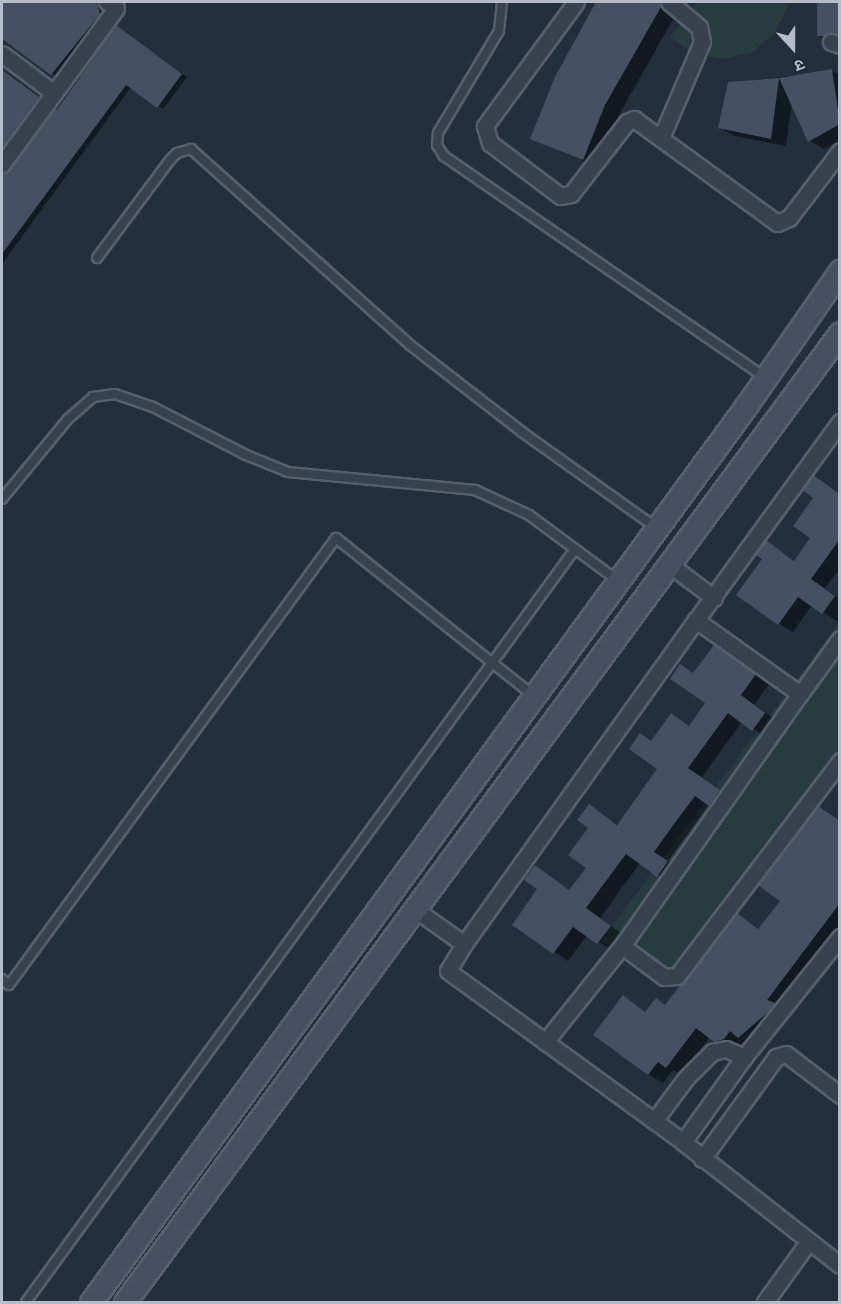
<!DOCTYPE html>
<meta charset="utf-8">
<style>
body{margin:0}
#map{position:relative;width:841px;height:1304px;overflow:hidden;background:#242f3e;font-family:"Nunito Sans","Noto Sans Devanagari",sans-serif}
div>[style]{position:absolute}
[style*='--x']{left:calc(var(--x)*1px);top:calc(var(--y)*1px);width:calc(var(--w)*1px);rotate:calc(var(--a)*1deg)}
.green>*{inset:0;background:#263c3f}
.shadow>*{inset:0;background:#0007}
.building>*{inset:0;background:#455162;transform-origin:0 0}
.roads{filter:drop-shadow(2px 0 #565f6c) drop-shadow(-2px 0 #565f6c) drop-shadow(0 2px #565f6c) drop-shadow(0 -2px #565f6c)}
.lane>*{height:8px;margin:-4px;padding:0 4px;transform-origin:4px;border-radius:4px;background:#38414e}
.street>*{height:15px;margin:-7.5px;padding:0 7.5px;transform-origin:7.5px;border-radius:7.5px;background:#38414e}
.secondary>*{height:21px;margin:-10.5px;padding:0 10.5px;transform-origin:10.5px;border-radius:10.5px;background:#465061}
span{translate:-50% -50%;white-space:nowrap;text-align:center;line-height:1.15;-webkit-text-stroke:4.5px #1d2633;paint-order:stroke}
.frame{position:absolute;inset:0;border:3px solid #b4bcc9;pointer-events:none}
.north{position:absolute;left:763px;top:18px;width:60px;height:60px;-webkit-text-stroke:4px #1d2633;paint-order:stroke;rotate:159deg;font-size:16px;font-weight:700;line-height:24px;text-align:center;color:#b4bcc9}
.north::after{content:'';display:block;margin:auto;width:21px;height:27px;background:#b4bcc9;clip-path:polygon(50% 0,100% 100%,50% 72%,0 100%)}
</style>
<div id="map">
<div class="green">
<div style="clip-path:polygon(697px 2px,788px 2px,788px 6px,775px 33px,752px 52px,723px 59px,694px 54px,670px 37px)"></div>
<div style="clip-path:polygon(839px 623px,839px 751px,662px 986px,601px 941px)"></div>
</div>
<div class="shadow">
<div style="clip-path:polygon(2px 2px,95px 2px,102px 7px,104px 17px,56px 76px,2px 37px)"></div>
<div style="clip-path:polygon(598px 2px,658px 2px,675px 16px,620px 113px,598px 167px,532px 139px,557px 78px)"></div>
<div style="clip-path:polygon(819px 2px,840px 2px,840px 42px,832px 44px,818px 35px)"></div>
<div style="clip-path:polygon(121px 30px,187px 77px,163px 109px,131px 87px,2px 264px,2px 190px)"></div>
<div style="clip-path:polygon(832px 71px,840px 75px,840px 140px,824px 149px,810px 141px,792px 101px,786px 146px,735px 136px,720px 128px,729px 83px)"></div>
<div style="clip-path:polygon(5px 74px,43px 101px,2px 158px,2px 80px)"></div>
<div style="clip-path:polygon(814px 477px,840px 493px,840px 568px,825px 588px,840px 599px,840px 619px,837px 621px,812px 605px,793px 632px,778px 623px,764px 559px,766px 542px,795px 561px,812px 538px)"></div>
<div style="clip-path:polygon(715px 647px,769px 684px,754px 705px,779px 722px,767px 738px,742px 722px,702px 777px,734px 800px,724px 813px,709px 804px,689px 832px,668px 861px,682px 871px,672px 884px,640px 863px,600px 918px,624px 935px,613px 951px,587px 935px,568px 961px,514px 924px,539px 889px,535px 867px,571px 891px,588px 868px,589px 806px,618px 825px,660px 768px,641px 735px,652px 742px,672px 715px,690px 726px,707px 703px,695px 674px)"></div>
<div style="clip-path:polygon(819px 808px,840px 821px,840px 931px,754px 1045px,745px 1040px,739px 1047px,730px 1049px,710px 1037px,682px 1075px,673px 1070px,663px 1083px,648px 1074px,623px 997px,647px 1013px,666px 1006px,737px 915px,760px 930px,782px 900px)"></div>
</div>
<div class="building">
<div style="clip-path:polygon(2px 2px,97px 2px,100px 14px,51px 75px,2px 39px)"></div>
<div style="clip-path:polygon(596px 2px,659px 2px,661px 7px,605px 105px,583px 160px,530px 139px,555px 77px)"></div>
<div style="left:817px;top:2px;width:23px;height:34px"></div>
<div style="clip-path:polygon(116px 25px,182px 74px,157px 108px,126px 85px,2px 254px,2px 174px,10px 170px,55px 108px,57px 110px)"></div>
<div style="clip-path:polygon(832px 69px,840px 124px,808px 142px,779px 78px)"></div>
<div style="clip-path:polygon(2px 70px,39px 97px,2px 148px)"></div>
<div style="clip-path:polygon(779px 78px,771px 139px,718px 128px,728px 82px)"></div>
<div style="clip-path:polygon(813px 475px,840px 494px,840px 539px,811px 579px,835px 596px,822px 614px,798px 597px,778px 625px,736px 595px,762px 559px,756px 555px,766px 540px,794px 561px,810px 538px,793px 526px,813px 498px,802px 490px)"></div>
<div style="clip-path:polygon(714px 645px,756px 674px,741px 695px,765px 713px,752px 731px,728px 713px,688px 768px,720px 790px,709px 806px,695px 796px,674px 824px,654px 852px,668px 861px,657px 877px,626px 854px,586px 908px,611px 926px,597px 944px,573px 927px,553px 954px,512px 925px,537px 889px,524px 880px,535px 865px,569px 890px,586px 868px,568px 855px,588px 828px,577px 820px,589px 804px,617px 825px,657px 769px,629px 749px,640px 733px,651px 741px,671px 713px,689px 726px,705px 703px,670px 679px,680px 664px,693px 673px)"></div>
<div style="clip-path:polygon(818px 806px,840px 821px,840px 903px,767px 1000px,775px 1003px,767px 1013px,738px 1038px,730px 1031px,724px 1039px,714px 1042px,696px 1028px,666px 1068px,658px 1062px,648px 1075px,593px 1035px,623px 995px,645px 1012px,656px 998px,665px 1005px,737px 913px,758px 929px,780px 901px,758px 885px)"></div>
</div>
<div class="roads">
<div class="lane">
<div style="--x:502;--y:2;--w:29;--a:96"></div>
<div style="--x:499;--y:31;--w:119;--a:120.9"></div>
<div style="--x:438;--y:133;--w:12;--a:95"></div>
<div style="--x:437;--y:145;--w:13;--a:58"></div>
<div style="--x:444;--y:156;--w:389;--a:34.6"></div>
<div style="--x:97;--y:258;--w:122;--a:-53.3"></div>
<div style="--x:170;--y:160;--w:10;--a:-45"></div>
<div style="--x:177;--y:153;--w:15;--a:-16"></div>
<div style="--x:191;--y:149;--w:294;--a:41.8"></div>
<div style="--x:410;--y:345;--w:142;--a:37.8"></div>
<div style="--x:522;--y:432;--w:163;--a:35.5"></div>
<div style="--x:2;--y:499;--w:104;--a:-50.5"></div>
<div style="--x:68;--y:419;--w:33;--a:-41"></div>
<div style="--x:93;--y:397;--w:22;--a:-8"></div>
<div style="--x:115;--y:394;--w:40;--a:18.9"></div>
<div style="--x:153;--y:407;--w:105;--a:27.3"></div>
<div style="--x:246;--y:455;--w:45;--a:22"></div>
<div style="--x:288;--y:472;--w:188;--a:5.5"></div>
<div style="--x:475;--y:490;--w:60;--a:24.8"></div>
<div style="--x:529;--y:515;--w:109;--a:36.5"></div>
<div style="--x:2;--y:979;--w:9;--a:41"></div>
<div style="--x:9;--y:985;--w:554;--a:-53.81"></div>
<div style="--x:336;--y:538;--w:252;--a:38.6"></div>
<div style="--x:26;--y:1302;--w:932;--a:-53.9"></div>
</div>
<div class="street">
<div style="--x:576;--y:2;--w:154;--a:126.3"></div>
<div style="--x:485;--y:126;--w:18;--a:74"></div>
<div style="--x:490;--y:143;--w:88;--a:37.1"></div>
<div style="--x:560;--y:196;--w:11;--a:-10"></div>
<div style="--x:571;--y:194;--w:91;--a:-52.1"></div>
<div style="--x:627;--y:122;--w:8;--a:-23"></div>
<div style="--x:634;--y:119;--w:177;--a:36"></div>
<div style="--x:777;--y:223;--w:13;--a:-23"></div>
<div style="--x:789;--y:218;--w:84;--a:-52.7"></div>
<div style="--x:831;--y:42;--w:9;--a:18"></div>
<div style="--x:2;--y:54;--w:65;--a:36.9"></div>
<div style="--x:661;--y:138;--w:104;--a:-66.9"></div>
<div style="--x:702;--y:42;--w:15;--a:-101"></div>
<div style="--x:699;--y:27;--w:39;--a:-140"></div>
<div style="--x:2;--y:164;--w:193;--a:-53.8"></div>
<div style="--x:116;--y:8;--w:11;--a:-146"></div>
<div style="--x:670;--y:565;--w:55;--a:36.9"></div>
<div style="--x:800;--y:694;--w:68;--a:-54"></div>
<div style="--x:416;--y:910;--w:59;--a:35.3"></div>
<div style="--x:464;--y:944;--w:31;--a:121"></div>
<div style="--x:448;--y:971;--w:291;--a:36"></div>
<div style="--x:683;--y:1142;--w:199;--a:38.1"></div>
<div style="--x:464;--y:944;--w:398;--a:-54.4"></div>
<div style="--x:622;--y:946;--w:52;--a:36.4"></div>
<div style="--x:664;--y:977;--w:13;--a:-4"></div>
<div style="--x:677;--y:976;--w:270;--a:-52.8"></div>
<div style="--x:545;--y:1042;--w:123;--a:-51.3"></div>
<div style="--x:622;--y:946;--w:309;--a:-54.8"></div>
<div style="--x:800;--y:694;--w:128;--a:-144.6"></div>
<div style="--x:696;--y:620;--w:245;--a:-54"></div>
<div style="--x:654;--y:1121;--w:54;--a:-53.3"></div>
<div style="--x:686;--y:1078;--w:37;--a:-45"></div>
<div style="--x:712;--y:1052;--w:14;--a:-12"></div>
<div style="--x:726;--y:1049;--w:20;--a:24"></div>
<div style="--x:683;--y:1142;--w:105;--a:-54.3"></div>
<div style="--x:744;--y:1057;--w:154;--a:-51.3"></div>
<div style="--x:702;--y:1159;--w:126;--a:-54"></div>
<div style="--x:776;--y:1057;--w:10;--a:-17"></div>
<div style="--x:786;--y:1054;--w:68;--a:37.2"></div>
<div style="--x:765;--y:1302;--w:75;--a:-54.2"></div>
</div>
<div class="secondary">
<div style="--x:91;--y:1302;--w:1110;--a:-53.83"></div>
<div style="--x:746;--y:406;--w:165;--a:-55.2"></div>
<div style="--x:125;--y:1302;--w:1204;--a:-53.58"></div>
</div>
</div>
<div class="frame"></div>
<div class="north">उ</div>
</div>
